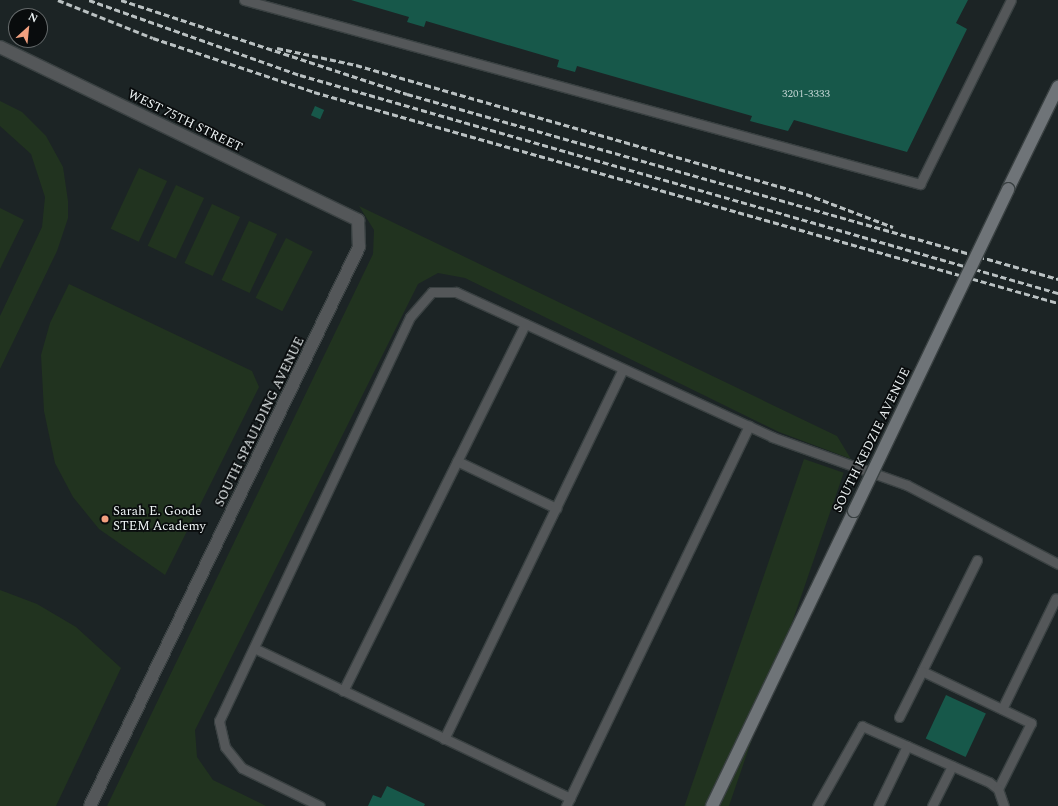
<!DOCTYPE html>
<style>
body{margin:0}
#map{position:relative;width:1058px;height:806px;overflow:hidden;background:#1c2425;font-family:Spectral,serif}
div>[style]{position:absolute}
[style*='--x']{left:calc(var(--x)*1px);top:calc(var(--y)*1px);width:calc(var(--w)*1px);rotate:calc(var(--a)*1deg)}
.green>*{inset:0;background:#21331f;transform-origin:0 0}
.building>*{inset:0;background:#17584a;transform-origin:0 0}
.roads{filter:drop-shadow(1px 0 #3a4142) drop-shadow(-1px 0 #3a4142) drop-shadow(0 1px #3a4142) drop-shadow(0 -1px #3a4142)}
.lane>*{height:9px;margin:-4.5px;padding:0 4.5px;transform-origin:4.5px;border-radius:4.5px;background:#545759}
.street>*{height:12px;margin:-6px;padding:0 6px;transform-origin:6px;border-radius:6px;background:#545759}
.secondary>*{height:12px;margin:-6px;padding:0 6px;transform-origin:6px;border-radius:6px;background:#6f7478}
.rail>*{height:3px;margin-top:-1.5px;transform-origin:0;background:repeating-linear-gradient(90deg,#bac1c2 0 6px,transparent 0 9px)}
.bridges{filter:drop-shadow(1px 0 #3a4142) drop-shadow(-1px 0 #3a4142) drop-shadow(0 1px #3a4142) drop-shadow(0 -1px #3a4142)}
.secondary-bridge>*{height:12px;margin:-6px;padding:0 6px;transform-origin:6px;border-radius:6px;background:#6f7478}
.dots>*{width:11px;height:11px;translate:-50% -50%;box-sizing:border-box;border:2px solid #090c0d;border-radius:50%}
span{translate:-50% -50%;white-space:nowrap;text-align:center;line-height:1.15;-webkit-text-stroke:3.5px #090c0d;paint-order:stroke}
.number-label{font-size:11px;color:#bacecc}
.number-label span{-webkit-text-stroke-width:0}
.street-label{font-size:13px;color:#f0f6f7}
.poi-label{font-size:13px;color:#f0f6f7}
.left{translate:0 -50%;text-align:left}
.north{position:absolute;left:8px;top:8px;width:40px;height:40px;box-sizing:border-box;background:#090c0d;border:1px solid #656a6b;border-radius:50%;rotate:27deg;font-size:11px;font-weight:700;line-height:16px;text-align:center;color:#f0f6f7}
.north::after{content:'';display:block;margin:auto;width:14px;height:18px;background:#f2a07f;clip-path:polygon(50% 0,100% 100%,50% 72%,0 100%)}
</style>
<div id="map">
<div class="green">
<div style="clip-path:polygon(0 101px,22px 112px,46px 136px,63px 167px,68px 201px,68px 218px,57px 251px,0 369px,0 316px,42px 227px,45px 197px,31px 154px,0 126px)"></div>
<div style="left:139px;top:168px;width:31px;height:67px;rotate:25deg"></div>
<div style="left:176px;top:185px;width:31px;height:67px;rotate:25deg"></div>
<div style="left:212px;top:204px;width:31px;height:65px;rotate:25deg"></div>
<div style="clip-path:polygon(359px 206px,837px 436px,851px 459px,779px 432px,465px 278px,438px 273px,418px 284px,195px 730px,197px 757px,213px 780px,266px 806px,107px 806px,373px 254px,374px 230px)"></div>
<div style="clip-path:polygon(0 208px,24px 220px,0 269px)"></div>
<div style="left:249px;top:221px;width:31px;height:65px;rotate:25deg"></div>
<div style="left:286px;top:238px;width:30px;height:67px;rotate:27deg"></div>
<div style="clip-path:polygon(69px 284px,252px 371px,259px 387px,165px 575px,99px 529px,73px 497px,55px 463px,44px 411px,41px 355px,50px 323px)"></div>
<div style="left:804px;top:459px;width:42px;height:386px;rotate:19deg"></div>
<div style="clip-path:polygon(0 590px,37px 604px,76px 627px,121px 668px,56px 806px,0 806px)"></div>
</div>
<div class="building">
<div style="clip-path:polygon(351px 0,968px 0,956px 23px,967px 29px,907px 152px,794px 120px,788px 131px,750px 121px,752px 116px,577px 66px,575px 72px,557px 67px,559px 60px,426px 21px,424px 27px,407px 22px,409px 17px)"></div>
<div style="left:315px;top:106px;width:10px;height:10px;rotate:24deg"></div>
<div style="left:946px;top:695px;width:44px;height:48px;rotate:25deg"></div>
<div style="clip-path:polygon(387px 786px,425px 804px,424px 806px,368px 806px,373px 795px,381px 798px)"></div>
</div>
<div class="roads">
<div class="lane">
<div style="--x:244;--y:0;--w:701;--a:15.23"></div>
<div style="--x:920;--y:184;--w:205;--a:-63.7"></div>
<div style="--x:457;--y:461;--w:110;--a:25.4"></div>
<div style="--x:977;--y:560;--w:124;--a:116.4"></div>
<div style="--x:922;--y:671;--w:121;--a:25.5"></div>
<div style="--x:1031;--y:723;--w:74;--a:116.6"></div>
<div style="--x:254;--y:648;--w:350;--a:25.4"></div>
<div style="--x:343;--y:691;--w:410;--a:-63.6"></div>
<div style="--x:1002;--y:709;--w:123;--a:-64.1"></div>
<div style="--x:899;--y:717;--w:51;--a:-63.4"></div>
<div style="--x:444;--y:739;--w:411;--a:-64.2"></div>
<div style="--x:320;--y:806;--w:87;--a:-154"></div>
<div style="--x:242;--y:768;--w:27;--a:-129"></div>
<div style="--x:225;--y:747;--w:27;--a:-103"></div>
<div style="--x:219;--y:721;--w:447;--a:-64.7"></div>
<div style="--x:410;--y:317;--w:33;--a:-49"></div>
<div style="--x:432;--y:292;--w:24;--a:0"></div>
<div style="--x:456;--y:292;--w:348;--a:24.6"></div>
<div style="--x:772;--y:437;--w:143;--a:19.6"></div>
<div style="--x:907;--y:485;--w:170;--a:27.6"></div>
<div style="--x:566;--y:806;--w:422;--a:-64.3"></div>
<div style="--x:817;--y:806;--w:92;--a:-60.6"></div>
<div style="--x:862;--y:726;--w:139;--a:23.8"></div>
<div style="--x:989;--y:782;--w:11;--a:38"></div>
<div style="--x:998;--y:789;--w:18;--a:71"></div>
<div style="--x:878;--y:806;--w:67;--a:-64.2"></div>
<div style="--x:932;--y:806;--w:45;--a:-63.4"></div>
</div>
<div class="street">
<div style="--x:0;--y:47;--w:398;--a:25.8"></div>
<div style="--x:358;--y:220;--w:27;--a:88"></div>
<div style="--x:359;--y:247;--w:620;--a:115.7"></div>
</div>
<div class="secondary">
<div style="--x:1008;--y:189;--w:114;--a:-63.9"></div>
<div style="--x:712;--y:806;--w:327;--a:-64.3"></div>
</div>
</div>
<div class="rail">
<div style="--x:58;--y:0;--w:102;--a:21.8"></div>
<div style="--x:153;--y:38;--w:170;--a:18.5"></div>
<div style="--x:314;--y:92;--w:773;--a:15.83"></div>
<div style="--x:89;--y:0;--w:224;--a:19.6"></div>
<div style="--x:300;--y:75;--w:789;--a:16.05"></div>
<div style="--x:121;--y:0;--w:301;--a:18.2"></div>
<div style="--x:407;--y:94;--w:677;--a:15.86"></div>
<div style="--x:277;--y:48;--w:81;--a:12.1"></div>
<div style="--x:356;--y:65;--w:468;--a:16"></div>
<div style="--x:806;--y:194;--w:93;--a:20.8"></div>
</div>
<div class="bridges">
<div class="secondary-bridge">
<div style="--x:854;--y:511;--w:357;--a:-64.4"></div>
</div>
</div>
<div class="dots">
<div style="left:105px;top:519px;background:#f2a07f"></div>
</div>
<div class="number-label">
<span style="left:806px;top:94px">3201-3333</span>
</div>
<div class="street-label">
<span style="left:185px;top:121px;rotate:26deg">WEST 75TH STREET</span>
<span style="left:260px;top:422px;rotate:-64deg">SOUTH SPAULDING AVENUE</span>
<span style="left:872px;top:440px;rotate:-64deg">SOUTH KEDZIE AVENUE</span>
</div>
<div class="poi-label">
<span class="left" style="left:113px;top:519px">Sarah E. Goode<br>STEM Academy</span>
</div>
<div class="north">N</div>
</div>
